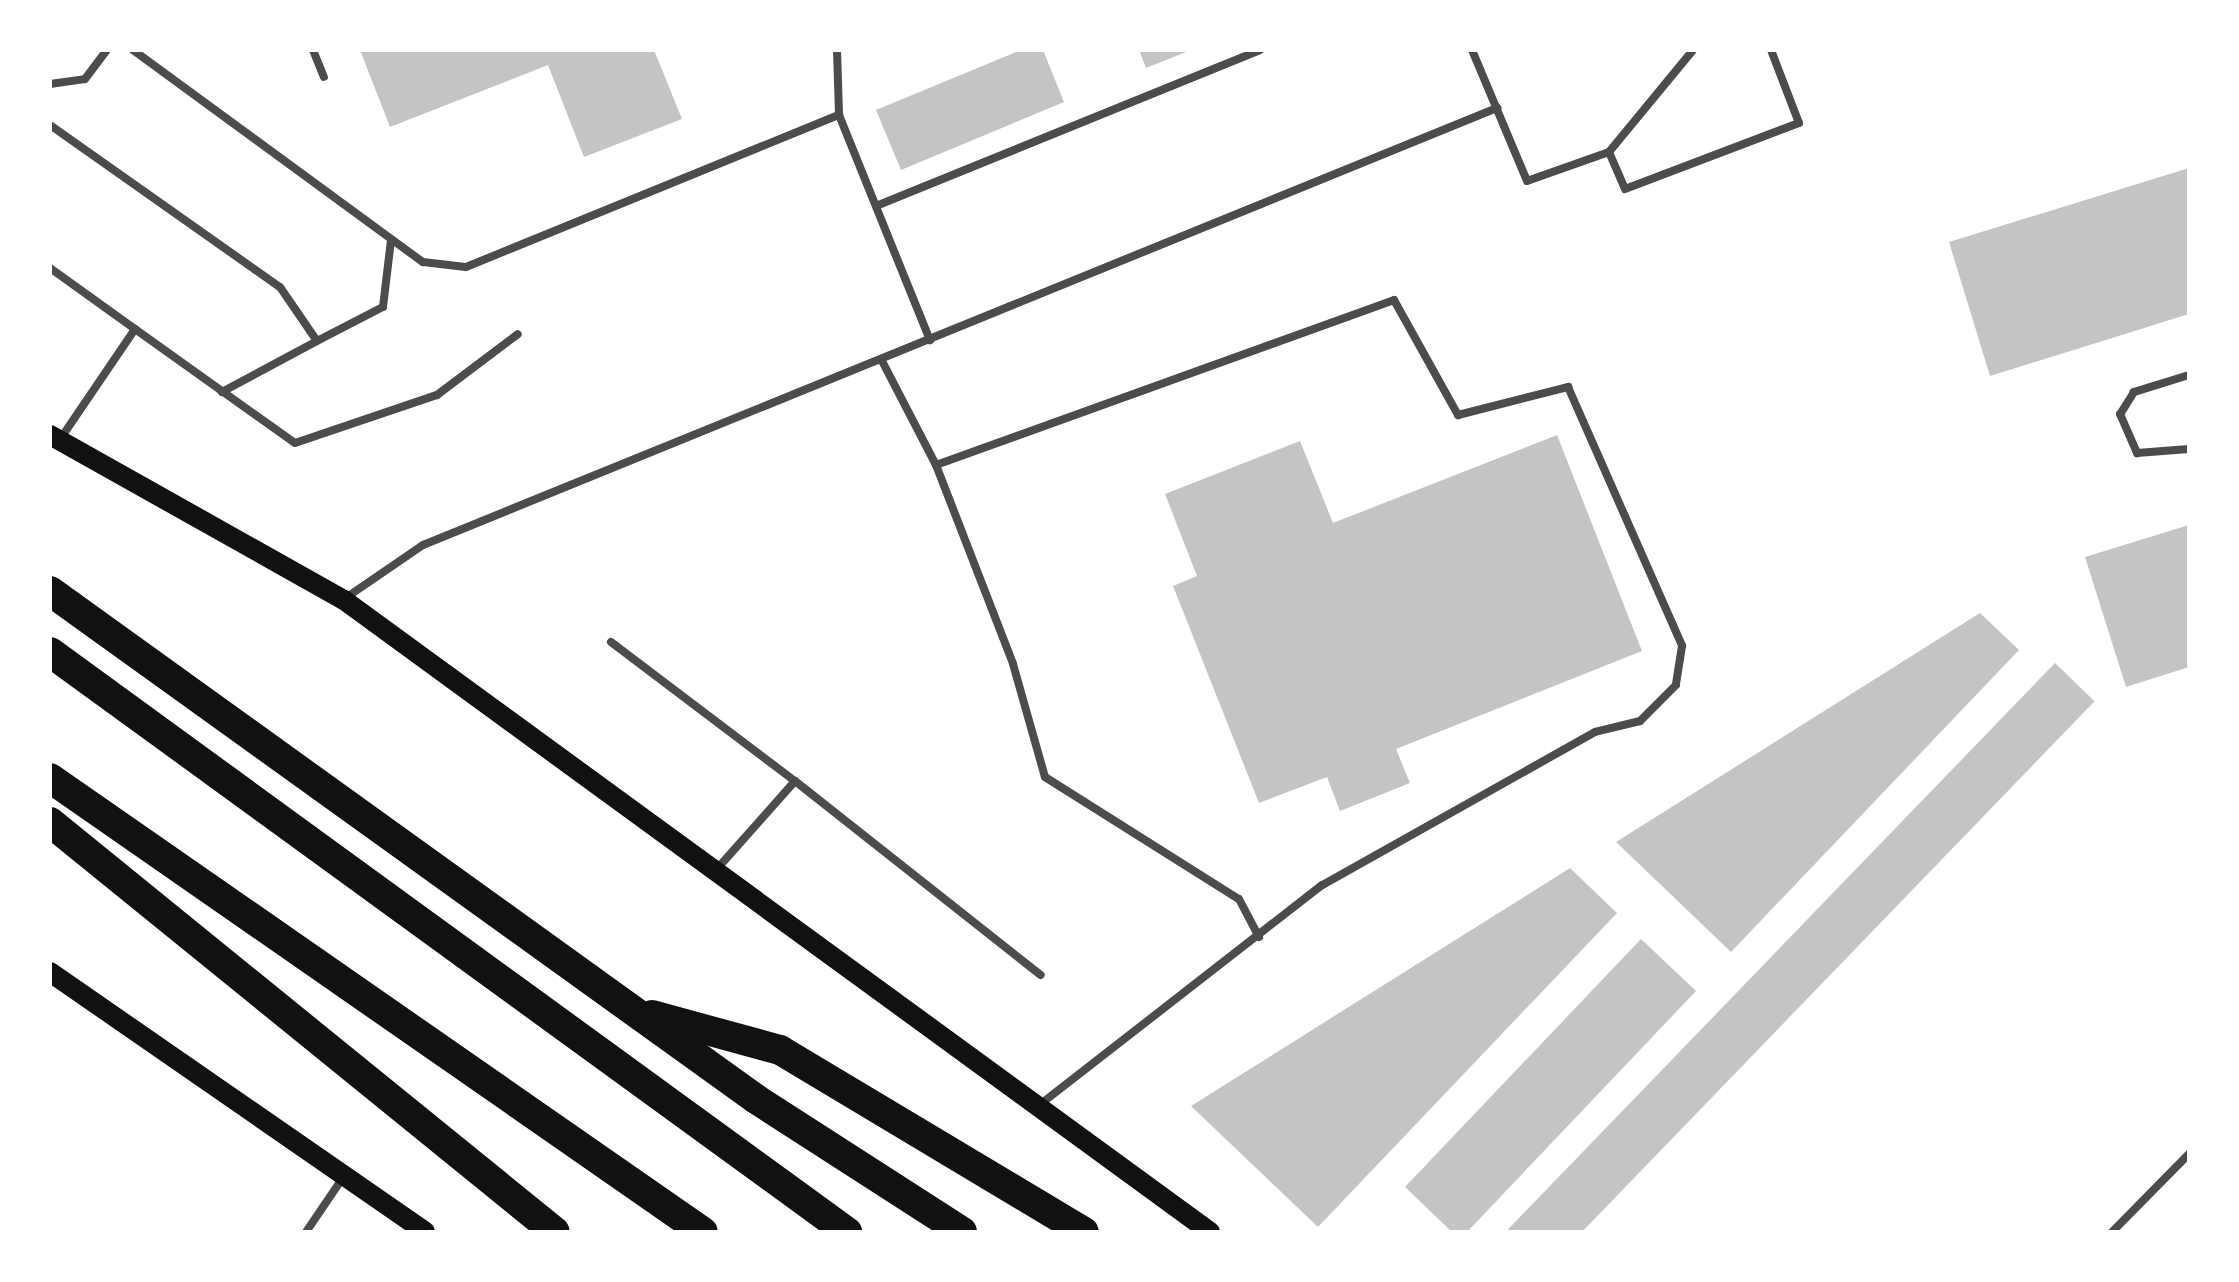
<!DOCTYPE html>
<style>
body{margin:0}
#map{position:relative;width:2239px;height:1282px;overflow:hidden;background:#fff;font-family:Rubik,sans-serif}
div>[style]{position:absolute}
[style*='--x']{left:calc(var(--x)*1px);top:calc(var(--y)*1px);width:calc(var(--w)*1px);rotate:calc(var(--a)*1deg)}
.building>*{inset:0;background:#c4c4c4;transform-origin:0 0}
.service>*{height:8px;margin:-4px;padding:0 4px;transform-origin:4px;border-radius:4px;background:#4c4c4c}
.secondary>*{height:20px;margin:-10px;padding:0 10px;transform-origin:10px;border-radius:10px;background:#111}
.motorway>*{height:30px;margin:-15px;padding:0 15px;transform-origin:15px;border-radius:15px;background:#111}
span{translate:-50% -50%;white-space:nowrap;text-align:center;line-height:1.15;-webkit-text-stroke:10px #fff;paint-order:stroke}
.frame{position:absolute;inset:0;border:52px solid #fff;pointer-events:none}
</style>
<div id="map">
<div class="building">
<div style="clip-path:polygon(360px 50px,654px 50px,682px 119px,584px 157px,548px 65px,390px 127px)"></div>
<div style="clip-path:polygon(1021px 50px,1043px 50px,1064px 102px,901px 170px,876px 110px)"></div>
<div style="clip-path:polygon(1139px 50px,1191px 50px,1146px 68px)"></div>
<div style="clip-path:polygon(2189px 168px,2189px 314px,1990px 376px,1949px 242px)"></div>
<div style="clip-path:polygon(1557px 435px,1642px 651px,1396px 749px,1410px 783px,1340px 811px,1327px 777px,1259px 803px,1173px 586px,1197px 576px,1165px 494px,1300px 441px,1333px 523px)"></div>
<div style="clip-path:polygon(2189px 525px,2189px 667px,2126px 687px,2085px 557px)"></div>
<div style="clip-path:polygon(1980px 613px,2019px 650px,1731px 952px,1616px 842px)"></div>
<div style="left:2055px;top:663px;width:55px;height:787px;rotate:44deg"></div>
<div style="clip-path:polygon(1570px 868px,1617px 913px,1318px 1227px,1191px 1106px)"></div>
<div style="clip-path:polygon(1641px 939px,1696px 991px,1467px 1232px,1452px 1232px,1405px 1187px)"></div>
</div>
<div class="service">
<div style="--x:133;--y:50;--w:359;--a:36.2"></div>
<div style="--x:423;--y:262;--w:43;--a:6.6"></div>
<div style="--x:466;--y:267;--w:403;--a:-22.2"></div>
<div style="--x:839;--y:115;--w:243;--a:68"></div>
<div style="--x:313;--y:50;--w:29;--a:68"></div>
<div style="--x:837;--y:50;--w:65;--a:88.2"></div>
<div style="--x:1472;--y:50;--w:142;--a:67.2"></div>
<div style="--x:1527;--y:181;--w:87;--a:-19.5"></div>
<div style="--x:1609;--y:152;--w:132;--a:-50.5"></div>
<div style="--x:50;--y:84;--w:35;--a:-8"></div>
<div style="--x:85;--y:79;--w:36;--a:-53"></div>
<div style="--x:50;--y:125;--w:281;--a:35.2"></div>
<div style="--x:280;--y:287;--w:65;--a:55.6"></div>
<div style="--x:317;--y:341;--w:108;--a:151.8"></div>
<div style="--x:1609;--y:152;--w:40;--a:66.6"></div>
<div style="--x:1625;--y:189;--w:186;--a:-20.8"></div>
<div style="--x:1799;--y:123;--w:78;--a:-111"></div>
<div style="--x:876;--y:206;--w:414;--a:-22.1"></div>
<div style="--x:50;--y:268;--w:105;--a:35.7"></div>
<div style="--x:135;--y:329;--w:132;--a:124.2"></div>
<div style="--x:135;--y:329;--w:196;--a:35.5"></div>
<div style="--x:295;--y:443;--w:150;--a:-18.7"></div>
<div style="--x:437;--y:395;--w:101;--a:-37"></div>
<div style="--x:317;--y:341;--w:74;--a:-27.3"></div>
<div style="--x:383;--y:307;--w:67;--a:-83.2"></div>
<div style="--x:881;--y:359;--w:119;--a:62.6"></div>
<div style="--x:936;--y:465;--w:213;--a:68.8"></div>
<div style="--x:1013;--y:664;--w:117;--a:74.2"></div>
<div style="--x:1045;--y:777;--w:229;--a:32.2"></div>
<div style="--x:1239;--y:899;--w:43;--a:62.2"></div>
<div style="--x:2189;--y:375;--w:58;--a:162.8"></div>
<div style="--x:2134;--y:392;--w:26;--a:122"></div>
<div style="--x:2120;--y:414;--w:43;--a:66.4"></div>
<div style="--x:2137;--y:453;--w:52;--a:-4.4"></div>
<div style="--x:936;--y:465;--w:487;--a:-19.8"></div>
<div style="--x:1394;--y:300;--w:132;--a:60.9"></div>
<div style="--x:1458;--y:415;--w:114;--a:-14.3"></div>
<div style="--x:1568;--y:387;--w:283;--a:66.2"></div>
<div style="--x:1682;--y:646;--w:39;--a:99"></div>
<div style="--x:1676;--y:685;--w:51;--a:135"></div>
<div style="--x:1640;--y:721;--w:46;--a:166.3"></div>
<div style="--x:1595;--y:732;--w:313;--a:150.7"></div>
<div style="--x:1322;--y:885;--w:356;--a:142.1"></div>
<div style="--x:347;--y:597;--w:92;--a:-34.4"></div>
<div style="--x:423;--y:545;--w:1160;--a:-22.14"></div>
<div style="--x:611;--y:642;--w:231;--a:37.1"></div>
<div style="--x:795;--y:781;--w:120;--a:131.6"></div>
<div style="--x:795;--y:781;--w:313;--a:38.3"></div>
<div style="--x:306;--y:1232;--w:64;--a:-55.8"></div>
<div style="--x:2112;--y:1232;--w:110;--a:-45.4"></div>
</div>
<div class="secondary">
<div style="--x:50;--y:435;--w:337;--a:29.3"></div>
<div style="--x:344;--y:600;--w:1072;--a:36.12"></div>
<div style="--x:50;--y:972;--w:456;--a:34.7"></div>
</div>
<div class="motorway">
<div style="--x:50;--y:591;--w:870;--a:35.74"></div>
<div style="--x:756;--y:1099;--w:245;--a:32.8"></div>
<div style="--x:50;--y:652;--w:986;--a:36.04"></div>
<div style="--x:50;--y:778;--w:795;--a:34.81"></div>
<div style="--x:50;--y:822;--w:650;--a:39.07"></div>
<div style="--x:652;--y:1015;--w:133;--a:15.3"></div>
<div style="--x:780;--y:1050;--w:354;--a:30.9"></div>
</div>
<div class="frame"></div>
</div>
